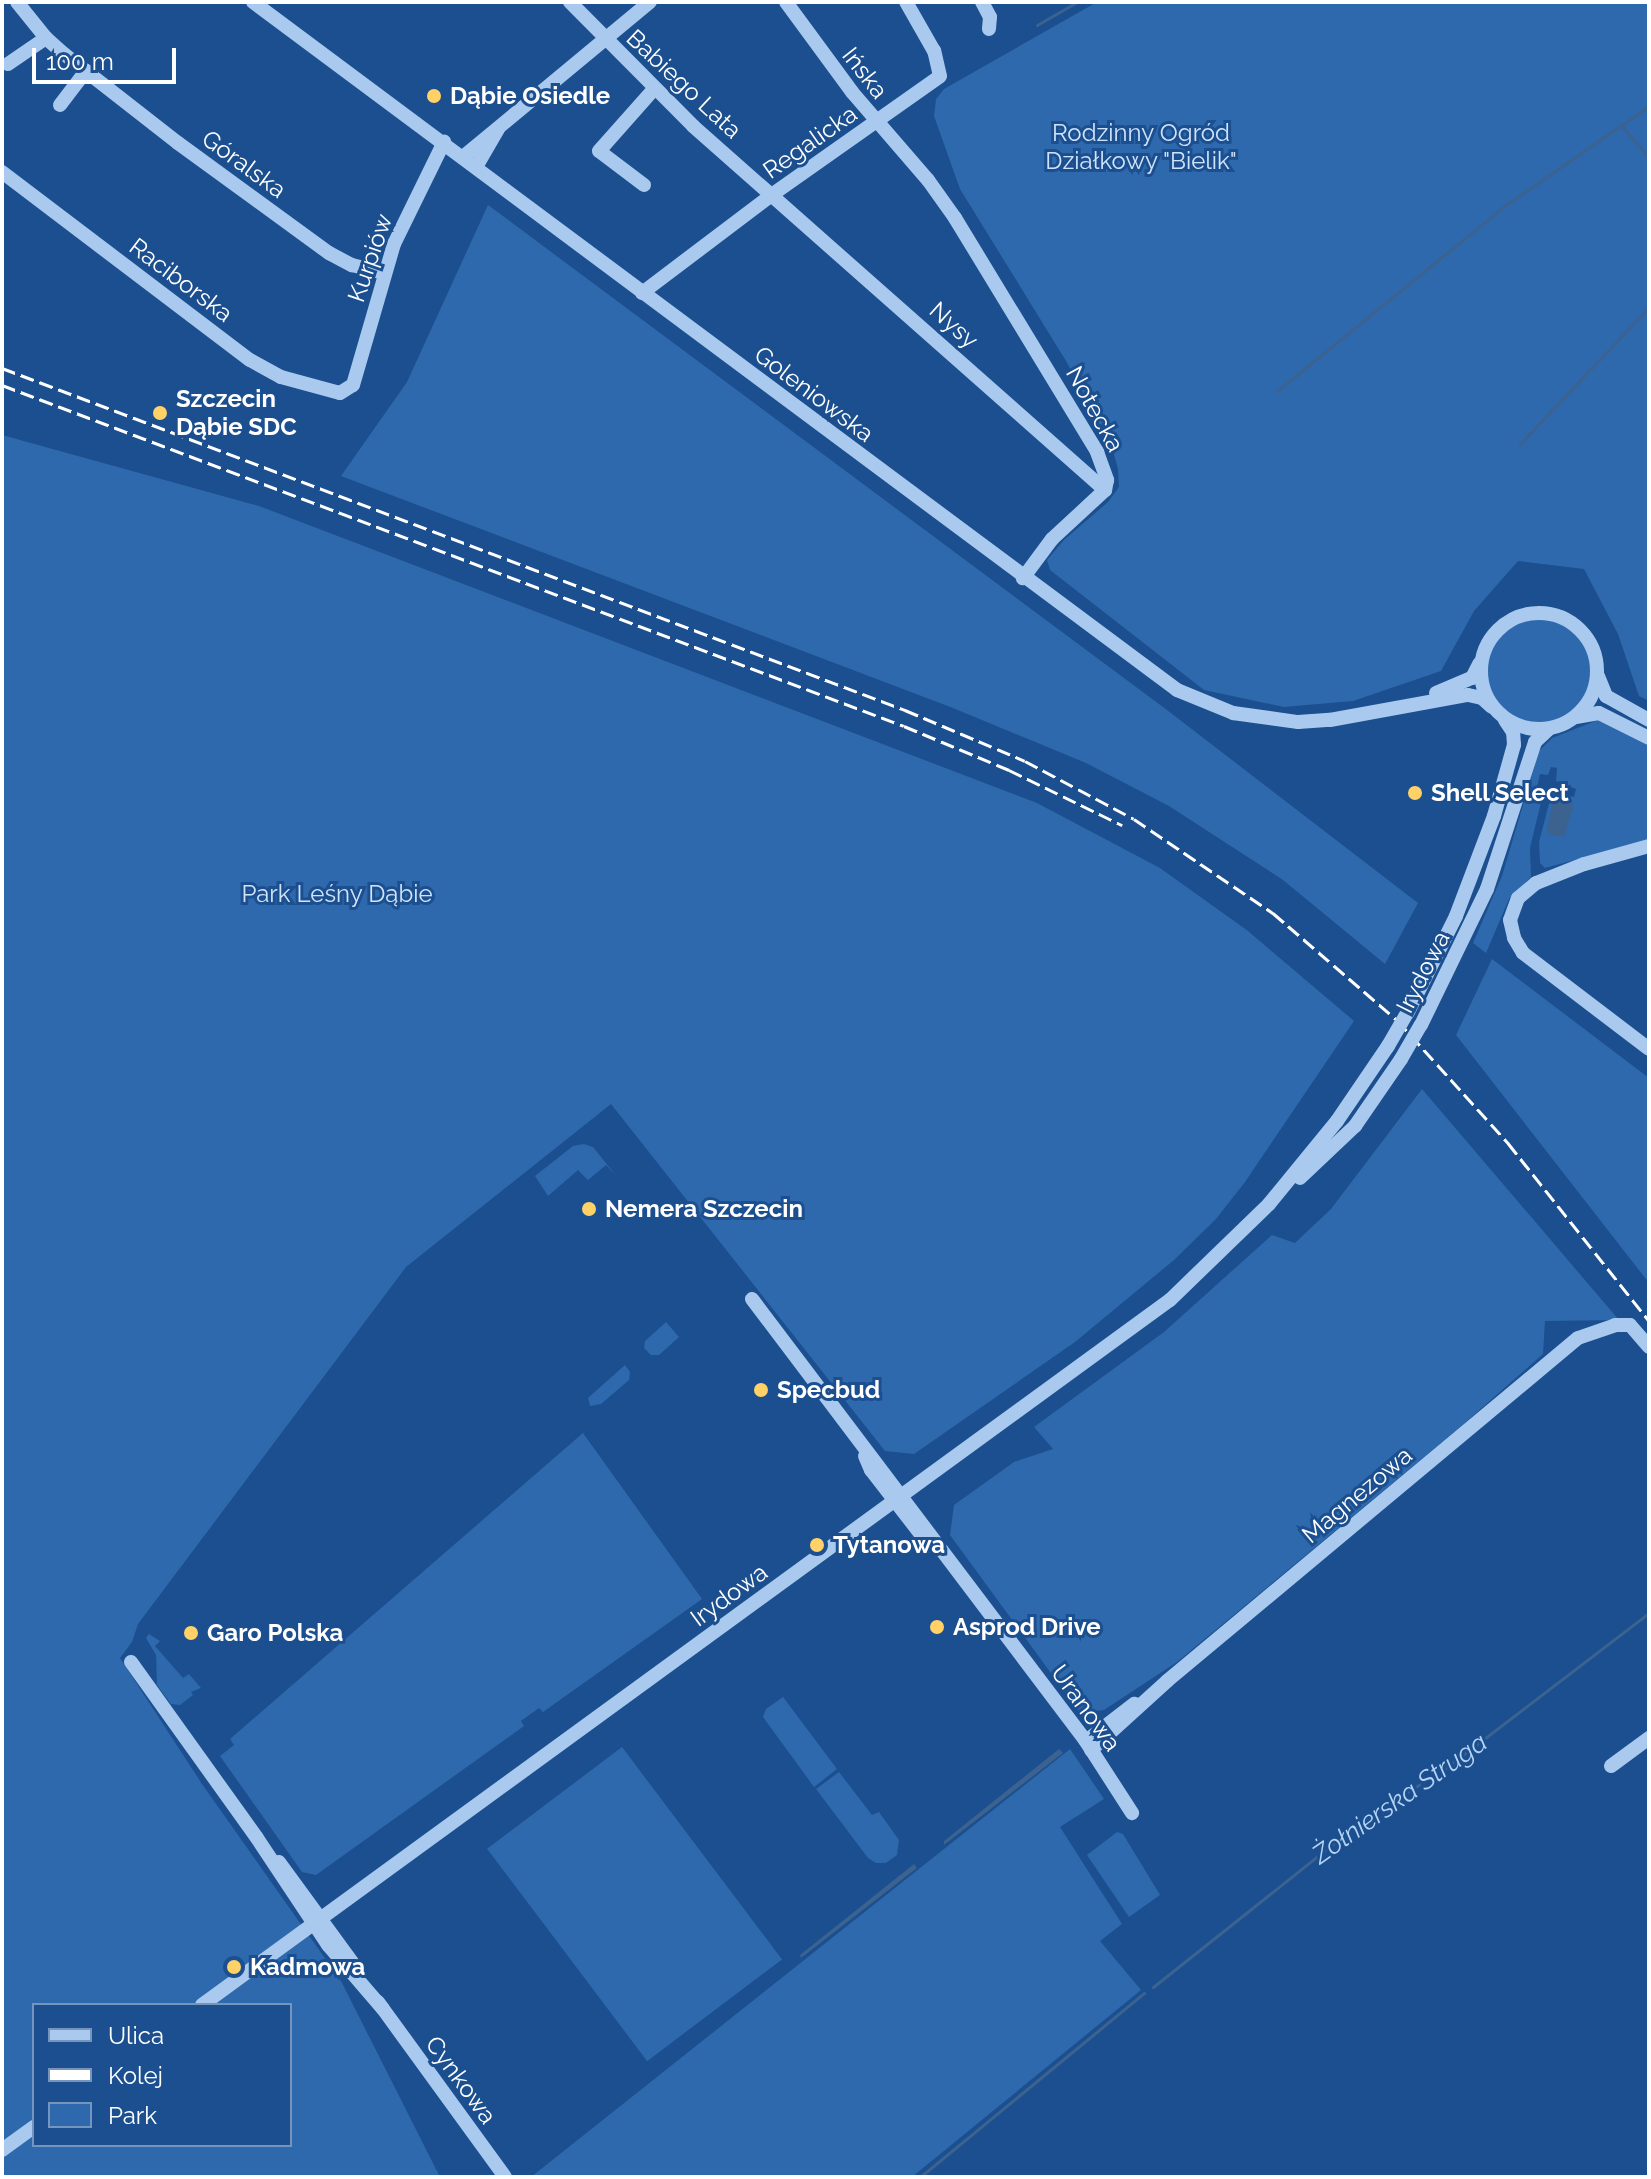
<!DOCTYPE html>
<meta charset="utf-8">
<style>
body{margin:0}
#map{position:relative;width:1651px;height:2179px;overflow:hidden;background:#1b4f8f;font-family:Raleway,sans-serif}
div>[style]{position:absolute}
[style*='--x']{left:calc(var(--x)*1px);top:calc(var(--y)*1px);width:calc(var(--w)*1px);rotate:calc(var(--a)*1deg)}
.green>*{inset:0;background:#2e69ad;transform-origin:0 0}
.round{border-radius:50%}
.water>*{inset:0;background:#3c6290}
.stream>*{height:3px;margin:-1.5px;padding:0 1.5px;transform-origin:1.5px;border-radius:1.5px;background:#3c6290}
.minor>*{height:14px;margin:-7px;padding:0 7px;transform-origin:7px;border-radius:7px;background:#a9c9ee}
.minor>.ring{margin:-7px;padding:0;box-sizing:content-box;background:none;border:14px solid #a9c9ee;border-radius:50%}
.rail>*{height:3px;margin-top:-1.5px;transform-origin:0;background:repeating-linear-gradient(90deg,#fff 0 14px,transparent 0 20px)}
.minor-bridge>*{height:14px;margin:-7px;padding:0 7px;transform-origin:7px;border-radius:7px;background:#a9c9ee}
.dots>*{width:22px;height:22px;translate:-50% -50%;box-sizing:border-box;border:4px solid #1b4f8f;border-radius:50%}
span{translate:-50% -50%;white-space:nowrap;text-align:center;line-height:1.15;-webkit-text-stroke:6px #1b4f8f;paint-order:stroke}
.street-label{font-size:24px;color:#fff}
.poi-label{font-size:24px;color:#fff;font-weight:700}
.left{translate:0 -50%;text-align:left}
.park-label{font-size:24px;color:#cfe3fa}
.water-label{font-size:26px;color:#b5d3f5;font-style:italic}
.frame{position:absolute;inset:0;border:4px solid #fff;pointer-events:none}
.legend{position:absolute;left:32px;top:2003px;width:260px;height:144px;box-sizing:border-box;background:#1b4f8f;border:2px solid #7695bc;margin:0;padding:10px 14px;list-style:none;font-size:24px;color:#fff}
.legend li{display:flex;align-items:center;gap:16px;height:40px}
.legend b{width:40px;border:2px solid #7695bc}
.scale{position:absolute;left:32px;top:48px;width:144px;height:36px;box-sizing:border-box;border:4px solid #fff;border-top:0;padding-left:10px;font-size:24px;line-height:28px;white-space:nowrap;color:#fff;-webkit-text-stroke:6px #1b4f8f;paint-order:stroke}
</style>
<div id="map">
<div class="green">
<div style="clip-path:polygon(1097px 2px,1649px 2px,1649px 701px,1639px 696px,1618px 634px,1584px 569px,1518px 561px,1474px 611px,1441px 671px,1353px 701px,1284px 707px,1204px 690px,1050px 570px,1047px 560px,1064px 540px,1108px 502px,1119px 487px,1118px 469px,1112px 447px,1066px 361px,960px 189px,934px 116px,936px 99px,944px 89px)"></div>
<div style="clip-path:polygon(488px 205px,1167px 710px,1418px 903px,1385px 964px,1283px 880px,1169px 806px,1086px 763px,953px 708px,341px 476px,407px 382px)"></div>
<div style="clip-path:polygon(evenodd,2px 435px,259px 506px,1037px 803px,1160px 868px,1248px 931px,1354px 1021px,1245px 1182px,1216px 1219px,1174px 1260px,1075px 1342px,914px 1454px,885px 1451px,611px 1104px,406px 1267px,138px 1624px,132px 1642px,120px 1658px,202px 1784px,341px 1981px,440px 2177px,2px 2177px,2px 435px,34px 2005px,290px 2005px,290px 2145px,34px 2145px,34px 2005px)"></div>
<div class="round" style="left:1487px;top:619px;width:104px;height:104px"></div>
<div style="clip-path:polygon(1598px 720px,1649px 745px,1649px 840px,1545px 868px,1540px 863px,1539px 842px,1552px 792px,1574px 797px,1576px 789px,1556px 781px,1557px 768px,1551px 767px,1548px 775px,1540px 774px,1537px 787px,1544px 790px,1530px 848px,1531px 877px,1509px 899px,1486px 953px,1473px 943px,1502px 876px,1539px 751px,1552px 738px)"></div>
<div style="clip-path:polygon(1492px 959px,1649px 1078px,1649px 1283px,1456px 1035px)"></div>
<div style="clip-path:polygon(1422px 1089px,1619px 1320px,1545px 1321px,1543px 1354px,1459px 1428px,1177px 1662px,1104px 1710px,1080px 1713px,950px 1535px,954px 1505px,1014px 1462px,1053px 1449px,1034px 1427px,1164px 1332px,1272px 1235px,1295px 1243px,1331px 1209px)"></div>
<div style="clip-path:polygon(584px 1144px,593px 1147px,617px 1177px,606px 1165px,588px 1180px,578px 1170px,548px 1196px,535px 1176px,573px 1146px)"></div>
<div style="clip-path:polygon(666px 1322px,679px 1337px,659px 1355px,651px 1355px,644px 1348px,645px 1341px)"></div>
<div style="clip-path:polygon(625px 1365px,630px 1372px,629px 1380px,601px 1404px,590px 1406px,588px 1398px)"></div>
<div style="clip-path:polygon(583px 1433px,702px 1599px,543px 1712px,539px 1708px,521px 1721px,524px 1726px,316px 1875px,302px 1872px,220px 1756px,234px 1745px,230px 1739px)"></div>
<div style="clip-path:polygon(149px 1634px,160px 1641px,155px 1646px,183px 1678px,189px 1674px,201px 1688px,191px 1692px,193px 1695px,180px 1705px,171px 1704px,157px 1685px,156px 1655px,146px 1638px)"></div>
<div style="clip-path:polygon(783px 1697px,837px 1769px,814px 1787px,763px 1717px,766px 1709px)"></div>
<div style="left:622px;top:1747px;width:266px;height:169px;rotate:53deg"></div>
<div style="clip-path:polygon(1070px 1749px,1104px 1799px,1060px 1827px,1122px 1924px,1100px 1941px,1141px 1990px,912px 2177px,531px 2177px)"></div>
<div style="clip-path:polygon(839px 1772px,872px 1815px,879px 1812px,899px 1840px,897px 1855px,886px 1863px,876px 1863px,868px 1858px,816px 1789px)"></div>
<div style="clip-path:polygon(1117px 1832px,1123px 1834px,1160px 1895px,1129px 1917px,1087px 1855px)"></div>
</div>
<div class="water">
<div style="clip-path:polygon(1558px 796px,1574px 804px,1564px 837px,1549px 834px,1547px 829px,1554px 798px)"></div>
<div style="clip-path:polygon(1059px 1749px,1063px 1753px,944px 1845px,944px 1841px)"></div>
<div style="clip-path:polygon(914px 1864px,917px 1868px,801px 1958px,800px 1955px)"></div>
</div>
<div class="stream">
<div style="--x:1037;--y:25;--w:46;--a:-29.9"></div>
<div style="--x:1623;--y:127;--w:40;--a:50"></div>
<div style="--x:1277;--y:391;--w:295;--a:-39.1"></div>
<div style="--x:1506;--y:205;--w:174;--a:-34.7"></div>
<div style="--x:1519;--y:445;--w:190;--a:-46.7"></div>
<div style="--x:1153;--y:1987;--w:276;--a:-38.5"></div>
<div style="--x:1369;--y:1815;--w:85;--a:-31.1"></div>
<div style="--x:1442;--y:1771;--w:260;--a:-37.4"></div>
<div style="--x:920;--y:2177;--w:290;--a:-39.4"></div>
</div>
<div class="minor">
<div style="--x:17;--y:2;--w:46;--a:51.1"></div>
<div style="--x:46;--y:38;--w:24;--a:42"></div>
<div style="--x:64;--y:54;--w:145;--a:38"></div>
<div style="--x:178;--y:143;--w:187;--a:36.1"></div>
<div style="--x:329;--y:253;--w:26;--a:28"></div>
<div style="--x:352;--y:265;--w:34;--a:14"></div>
<div style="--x:253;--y:2;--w:1152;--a:36.67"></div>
<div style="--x:1177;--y:690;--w:61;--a:22.3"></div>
<div style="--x:1233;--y:713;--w:66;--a:7.9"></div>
<div style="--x:1298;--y:722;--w:32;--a:-4"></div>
<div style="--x:1330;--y:720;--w:140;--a:-10.3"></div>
<div style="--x:1468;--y:695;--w:14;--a:12"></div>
<div style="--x:1482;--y:698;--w:13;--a:42"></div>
<div style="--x:570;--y:2;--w:175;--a:45.2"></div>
<div style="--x:693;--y:126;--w:550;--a:41.46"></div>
<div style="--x:786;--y:2;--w:112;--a:53.7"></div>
<div style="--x:852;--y:92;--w:116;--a:49.2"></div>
<div style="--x:928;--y:180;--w:47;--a:54.6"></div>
<div style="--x:955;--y:218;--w:274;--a:58.7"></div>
<div style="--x:1097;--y:452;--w:30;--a:70"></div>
<div style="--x:1107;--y:480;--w:10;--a:101"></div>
<div style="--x:1105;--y:490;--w:72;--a:137.2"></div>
<div style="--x:1052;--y:539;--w:49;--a:126.6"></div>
<div style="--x:982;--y:2;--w:17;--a:62"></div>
<div style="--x:990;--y:17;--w:12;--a:95"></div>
<div style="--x:8;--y:64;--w:46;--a:-34.4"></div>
<div style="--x:60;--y:105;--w:43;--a:-52.6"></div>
<div style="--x:463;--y:157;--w:243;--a:-39.7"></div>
<div style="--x:476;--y:167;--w:44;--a:-59.9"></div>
<div style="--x:2;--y:172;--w:311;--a:37.2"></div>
<div style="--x:250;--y:360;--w:35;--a:29"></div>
<div style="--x:281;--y:377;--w:61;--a:15.2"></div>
<div style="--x:340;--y:393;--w:15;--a:-32"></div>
<div style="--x:353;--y:385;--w:147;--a:-73.8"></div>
<div style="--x:394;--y:244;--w:114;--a:-63.9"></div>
<div style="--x:644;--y:185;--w:56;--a:-142.9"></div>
<div style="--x:599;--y:151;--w:83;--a:-48.4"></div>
<div style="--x:642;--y:293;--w:164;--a:-37.1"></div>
<div style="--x:773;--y:194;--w:204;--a:-35.2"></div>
<div style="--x:940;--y:76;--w:26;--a:-103"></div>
<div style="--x:934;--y:51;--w:56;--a:-119.7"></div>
<div class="ring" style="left:1481px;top:613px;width:102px;height:102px"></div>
<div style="--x:1598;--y:676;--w:22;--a:68"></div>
<div style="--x:1606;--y:696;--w:49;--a:29.2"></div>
<div style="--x:1436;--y:693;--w:39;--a:-23"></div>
<div style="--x:1472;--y:678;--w:16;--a:-63"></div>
<div style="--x:1576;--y:717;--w:23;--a:-10"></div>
<div style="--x:1599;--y:713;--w:56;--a:26.6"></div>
<div style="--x:1649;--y:846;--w:67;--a:164.5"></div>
<div style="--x:1584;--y:864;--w:52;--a:158.4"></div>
<div style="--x:1536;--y:883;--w:23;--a:140"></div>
<div style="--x:1518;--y:898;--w:23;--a:110"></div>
<div style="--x:1510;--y:920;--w:18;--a:77"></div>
<div style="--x:1514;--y:938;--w:17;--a:59"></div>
<div style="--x:1523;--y:953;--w:158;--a:37.3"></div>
<div style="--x:1408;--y:1012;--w:107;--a:-63.4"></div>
<div style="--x:1456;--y:916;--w:107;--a:-69.2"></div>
<div style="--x:1494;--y:816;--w:74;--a:-74.3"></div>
<div style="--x:1514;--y:745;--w:13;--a:-94"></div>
<div style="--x:1513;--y:732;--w:14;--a:-124"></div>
<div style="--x:1421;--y:1025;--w:151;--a:-64.1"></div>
<div style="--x:1487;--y:889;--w:155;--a:-71.9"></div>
<div style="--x:1535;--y:742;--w:18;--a:-43"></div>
<div style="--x:1300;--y:1178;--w:76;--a:-43.4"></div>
<div style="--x:1355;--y:1126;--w:81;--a:-55.5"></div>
<div style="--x:752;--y:1299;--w:553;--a:52.94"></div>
<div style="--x:1085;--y:1740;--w:87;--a:57.2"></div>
<div style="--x:865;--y:1456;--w:15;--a:67"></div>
<div style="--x:871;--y:1470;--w:96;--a:52.2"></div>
<div style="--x:131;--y:1662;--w:216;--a:54.4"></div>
<div style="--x:257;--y:1838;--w:128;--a:56.4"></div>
<div style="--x:328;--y:1945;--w:84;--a:49.3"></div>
<div style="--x:1086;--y:1741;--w:61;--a:-37.6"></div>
<div style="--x:1091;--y:1750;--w:103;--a:-42.2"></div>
<div style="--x:1167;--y:1681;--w:535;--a:-39.85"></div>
<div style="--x:1578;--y:1338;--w:39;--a:-19"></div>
<div style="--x:1615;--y:1325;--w:15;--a:0"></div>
<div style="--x:1630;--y:1325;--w:29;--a:49"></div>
<div style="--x:1611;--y:1766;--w:47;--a:-36.4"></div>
<div style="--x:279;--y:1862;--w:127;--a:53.9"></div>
<div style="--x:378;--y:2002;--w:216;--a:54"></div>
<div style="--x:202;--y:2005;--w:1198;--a:-36.07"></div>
<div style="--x:1170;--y:1300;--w:138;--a:-44.1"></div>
<div style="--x:1269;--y:1204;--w:107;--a:-50.7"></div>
<div style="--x:1337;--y:1121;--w:91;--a:-55.8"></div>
<div style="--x:2;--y:2150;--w:39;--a:-36"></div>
</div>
<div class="rail">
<div style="--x:2;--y:368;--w:966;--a:20.74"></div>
<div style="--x:905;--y:710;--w:130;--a:23"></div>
<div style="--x:1025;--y:761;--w:123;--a:28"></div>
<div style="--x:1134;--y:819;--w:168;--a:34.1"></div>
<div style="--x:1273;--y:913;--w:164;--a:40.8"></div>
<div style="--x:1397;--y:1020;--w:166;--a:47.9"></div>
<div style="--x:1508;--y:1143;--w:227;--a:51.6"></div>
<div style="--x:2;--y:385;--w:964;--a:20.71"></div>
<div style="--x:904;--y:726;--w:114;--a:22.7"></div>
<div style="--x:1009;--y:770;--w:126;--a:26"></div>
</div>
<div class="minor-bridge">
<div style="--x:1388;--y:1046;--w:39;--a:-60"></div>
<div style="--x:1401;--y:1059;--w:39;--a:-60"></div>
</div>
<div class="dots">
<div style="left:434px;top:96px;background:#ffd166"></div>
<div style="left:160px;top:413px;background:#ffd166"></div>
<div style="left:1415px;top:793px;background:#ffd166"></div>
<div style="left:589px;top:1209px;background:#ffd166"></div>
<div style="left:761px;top:1390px;background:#ffd166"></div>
<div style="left:817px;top:1545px;background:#ffd166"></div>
<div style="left:937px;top:1627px;background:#ffd166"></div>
<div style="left:191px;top:1633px;background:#ffd166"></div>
<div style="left:234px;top:1967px;background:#ffd166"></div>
</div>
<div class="street-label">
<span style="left:865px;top:73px;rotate:52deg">Ińska</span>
<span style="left:684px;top:84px;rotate:43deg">Babiego Lata</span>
<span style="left:810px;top:142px;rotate:-35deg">Regalicka</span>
<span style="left:244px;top:164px;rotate:36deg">Góralska</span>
<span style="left:370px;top:258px;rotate:-71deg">Kurpiów</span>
<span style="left:181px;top:280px;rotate:37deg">Raciborska</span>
<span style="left:954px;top:325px;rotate:42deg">Nysy</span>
<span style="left:814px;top:394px;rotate:37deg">Goleniowska</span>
<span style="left:1095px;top:409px;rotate:61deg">Notecka</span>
<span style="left:1423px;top:972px;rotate:-63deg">Irydowa</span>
<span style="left:1357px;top:1495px;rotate:-40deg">Magnezowa</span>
<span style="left:729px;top:1595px;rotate:-36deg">Irydowa</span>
<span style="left:1086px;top:1708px;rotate:54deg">Uranowa</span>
<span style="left:461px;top:2080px;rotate:54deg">Cynkowa</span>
</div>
<div class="poi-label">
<span class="left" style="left:450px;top:96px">Dąbie Osiedle</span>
<span class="left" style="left:176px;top:413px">Szczecin<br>Dąbie SDC</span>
<span class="left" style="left:1431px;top:793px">Shell Select</span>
<span class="left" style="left:605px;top:1209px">Nemera Szczecin</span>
<span class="left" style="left:777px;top:1390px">Specbud</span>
<span class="left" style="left:833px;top:1545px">Tytanowa</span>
<span class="left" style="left:953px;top:1627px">Asprod Drive</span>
<span class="left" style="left:207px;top:1633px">Garo Polska</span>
<span class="left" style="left:250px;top:1967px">Kadmowa</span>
</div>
<div class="park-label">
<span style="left:1141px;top:147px">Rodzinny Ogród<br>Działkowy "Bielik"</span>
<span style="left:337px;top:894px">Park Leśny Dąbie</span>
</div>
<div class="water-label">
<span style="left:1400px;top:1799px;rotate:-35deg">Żołnierska Struga</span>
</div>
<div class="frame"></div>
<ul class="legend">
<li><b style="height:10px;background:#a9c9ee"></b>Ulica</li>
<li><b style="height:10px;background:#fff"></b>Kolej</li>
<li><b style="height:22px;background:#2e69ad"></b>Park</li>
</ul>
<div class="scale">100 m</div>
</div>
